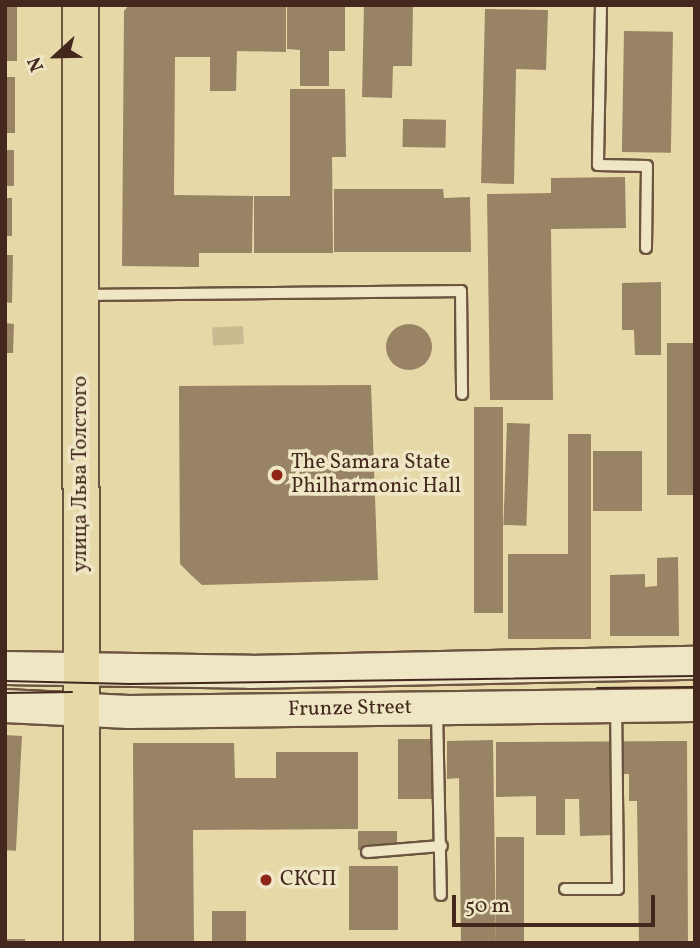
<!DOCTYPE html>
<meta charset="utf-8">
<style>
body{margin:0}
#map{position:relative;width:700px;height:948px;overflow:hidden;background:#e6d8a7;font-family:Vollkorn,serif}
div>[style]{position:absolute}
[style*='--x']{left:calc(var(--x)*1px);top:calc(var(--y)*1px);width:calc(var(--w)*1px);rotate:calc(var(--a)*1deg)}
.green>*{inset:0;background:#caba90;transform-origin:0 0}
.building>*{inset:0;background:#988465;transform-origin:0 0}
.round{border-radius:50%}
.roads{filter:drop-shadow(2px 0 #6c5440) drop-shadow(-2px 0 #6c5440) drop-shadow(0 2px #6c5440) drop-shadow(0 -2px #6c5440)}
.lane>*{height:10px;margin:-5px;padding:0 5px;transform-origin:5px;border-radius:5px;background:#efe6c6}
.secondary>*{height:32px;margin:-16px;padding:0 16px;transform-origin:16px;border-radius:16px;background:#efe6c6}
.primary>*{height:35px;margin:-17.5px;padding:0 17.5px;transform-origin:17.5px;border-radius:17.5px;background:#e6d8a7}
.tram>*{height:2px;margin:-1px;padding:0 1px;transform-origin:1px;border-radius:1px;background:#44281d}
.dots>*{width:19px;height:19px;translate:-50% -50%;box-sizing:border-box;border:4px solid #efe6c6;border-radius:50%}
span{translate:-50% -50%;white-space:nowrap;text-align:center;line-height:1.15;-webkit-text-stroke:7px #efe6c6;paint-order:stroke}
.poi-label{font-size:21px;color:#44281d}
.left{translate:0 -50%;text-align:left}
.street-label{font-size:21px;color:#44281d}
.frame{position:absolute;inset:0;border:7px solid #44281d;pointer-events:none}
.north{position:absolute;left:21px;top:21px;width:70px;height:70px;-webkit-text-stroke:5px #efe6c6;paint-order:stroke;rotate:248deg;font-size:19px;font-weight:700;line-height:28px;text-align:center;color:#44281d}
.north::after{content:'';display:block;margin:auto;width:24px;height:32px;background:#44281d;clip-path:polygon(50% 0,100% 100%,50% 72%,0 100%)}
.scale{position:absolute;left:452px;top:895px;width:203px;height:32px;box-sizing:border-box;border:4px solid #44281d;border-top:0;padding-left:9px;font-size:21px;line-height:24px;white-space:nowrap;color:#44281d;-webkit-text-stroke:5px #efe6c6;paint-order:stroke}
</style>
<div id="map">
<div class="green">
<div style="left:243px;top:326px;width:18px;height:31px;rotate:87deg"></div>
</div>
<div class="building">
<div style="left:5px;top:5px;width:12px;height:56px"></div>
<div style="clip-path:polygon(129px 5px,286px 5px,286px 52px,237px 51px,236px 91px,210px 91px,210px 57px,175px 57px,174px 195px,253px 196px,252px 253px,199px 253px,199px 267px,122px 266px,124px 11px)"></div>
<div style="clip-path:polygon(287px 5px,345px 5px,345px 51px,329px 51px,329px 86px,300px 86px,300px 50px,287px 49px)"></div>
<div style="clip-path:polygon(364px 5px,413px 5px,412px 66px,393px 66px,392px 98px,362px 97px)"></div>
<div style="clip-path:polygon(485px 9px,548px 10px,546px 70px,516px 69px,514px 184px,481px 183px)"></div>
<div style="left:624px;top:31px;width:49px;height:121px;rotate:1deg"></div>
<div style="left:5px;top:77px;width:10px;height:56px"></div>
<div style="clip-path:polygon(290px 89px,345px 89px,346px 157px,332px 157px,333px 253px,254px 253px,254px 196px,290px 196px)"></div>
<div style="left:403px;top:119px;width:43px;height:28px;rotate:1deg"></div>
<div style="left:5px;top:150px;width:9px;height:36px"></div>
<div style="clip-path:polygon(625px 177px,626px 228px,551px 229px,553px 400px,490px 400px,487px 194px,551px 193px,551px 178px)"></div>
<div style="clip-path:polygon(334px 189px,443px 189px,444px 198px,470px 197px,471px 252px,334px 252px)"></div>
<div style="left:5px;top:198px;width:7px;height:38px"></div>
<div style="clip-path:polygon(5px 255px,13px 255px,12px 303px,5px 302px)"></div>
<div style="clip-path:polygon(661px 282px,661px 355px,635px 355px,634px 330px,622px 330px,622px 283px)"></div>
<div style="clip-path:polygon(5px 323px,14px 324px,13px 353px,5px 353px)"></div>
<div class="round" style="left:386px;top:324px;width:46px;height:46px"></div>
<div style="left:667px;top:343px;width:26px;height:152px"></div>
<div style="clip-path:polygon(371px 385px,378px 580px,202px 585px,191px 575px,180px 564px,179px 386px)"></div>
<div style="left:474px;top:407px;width:29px;height:206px"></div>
<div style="left:507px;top:423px;width:23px;height:102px;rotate:2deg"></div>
<div style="clip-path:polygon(568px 434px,591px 434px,591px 639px,508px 639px,508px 554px,568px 554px)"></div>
<div style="left:593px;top:451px;width:49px;height:60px"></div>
<div style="clip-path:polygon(678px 557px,679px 636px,610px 636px,610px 575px,645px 574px,645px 587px,657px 586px,657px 558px)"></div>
<div style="left:5px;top:735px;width:17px;height:115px;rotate:3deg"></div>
<div style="left:398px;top:739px;width:34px;height:60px"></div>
<div style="clip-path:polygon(493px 740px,496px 943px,461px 943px,459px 778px,447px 779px,447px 741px)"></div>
<div style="clip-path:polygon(687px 741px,688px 943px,639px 943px,637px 801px,629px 801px,629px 774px,611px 774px,612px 835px,580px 836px,579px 799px,565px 799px,565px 835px,536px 835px,536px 796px,496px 797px,496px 742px)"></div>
<div style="clip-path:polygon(133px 743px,234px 743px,235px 778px,276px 778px,276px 752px,358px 752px,358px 829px,193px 830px,194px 943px,134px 943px)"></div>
<div style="left:358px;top:831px;width:39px;height:19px"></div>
<div style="left:496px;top:837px;width:28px;height:106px"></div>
<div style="left:349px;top:866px;width:49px;height:64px"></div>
<div style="left:212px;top:911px;width:34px;height:32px"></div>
<div style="left:5px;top:939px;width:20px;height:4px"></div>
</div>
<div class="roads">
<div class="lane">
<div style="--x:601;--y:5;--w:160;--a:91.1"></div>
<div style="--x:598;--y:165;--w:49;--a:1.2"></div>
<div style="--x:647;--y:166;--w:82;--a:90.7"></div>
<div style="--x:87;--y:295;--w:374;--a:-0.6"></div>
<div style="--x:461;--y:291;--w:103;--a:89.4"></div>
<div style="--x:437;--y:711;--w:184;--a:88.8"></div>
<div style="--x:367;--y:852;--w:75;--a:-4.6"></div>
<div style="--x:565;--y:889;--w:53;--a:0"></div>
<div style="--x:618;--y:889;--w:180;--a:-90.6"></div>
</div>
<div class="secondary">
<div style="--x:5;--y:668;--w:245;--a:0.9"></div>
<div style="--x:250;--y:672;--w:445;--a:-1.2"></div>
<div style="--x:5;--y:706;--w:124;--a:2.8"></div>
<div style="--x:129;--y:712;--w:566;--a:-0.71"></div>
</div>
<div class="primary">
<div style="--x:80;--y:5;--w:938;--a:89.94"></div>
</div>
</div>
<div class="tram">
<div style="--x:5;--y:681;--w:126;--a:1.4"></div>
<div style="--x:131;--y:684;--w:564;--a:-0.81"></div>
<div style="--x:597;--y:688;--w:98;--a:-0.6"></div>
<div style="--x:5;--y:693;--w:67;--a:-0.9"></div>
</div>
<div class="dots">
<div style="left:277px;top:475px;background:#8f2418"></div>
<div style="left:266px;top:880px;background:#8f2418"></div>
</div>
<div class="poi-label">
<span class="left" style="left:291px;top:475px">The Samara State<br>Philharmonic Hall</span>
<span class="left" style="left:280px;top:880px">СКСП</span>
</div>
<div class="street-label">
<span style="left:81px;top:474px;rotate:-90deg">улица Льва Толстого</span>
<span style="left:350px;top:709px;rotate:-1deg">Frunze Street</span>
</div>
<div class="frame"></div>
<div class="north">N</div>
<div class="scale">50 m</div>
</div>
